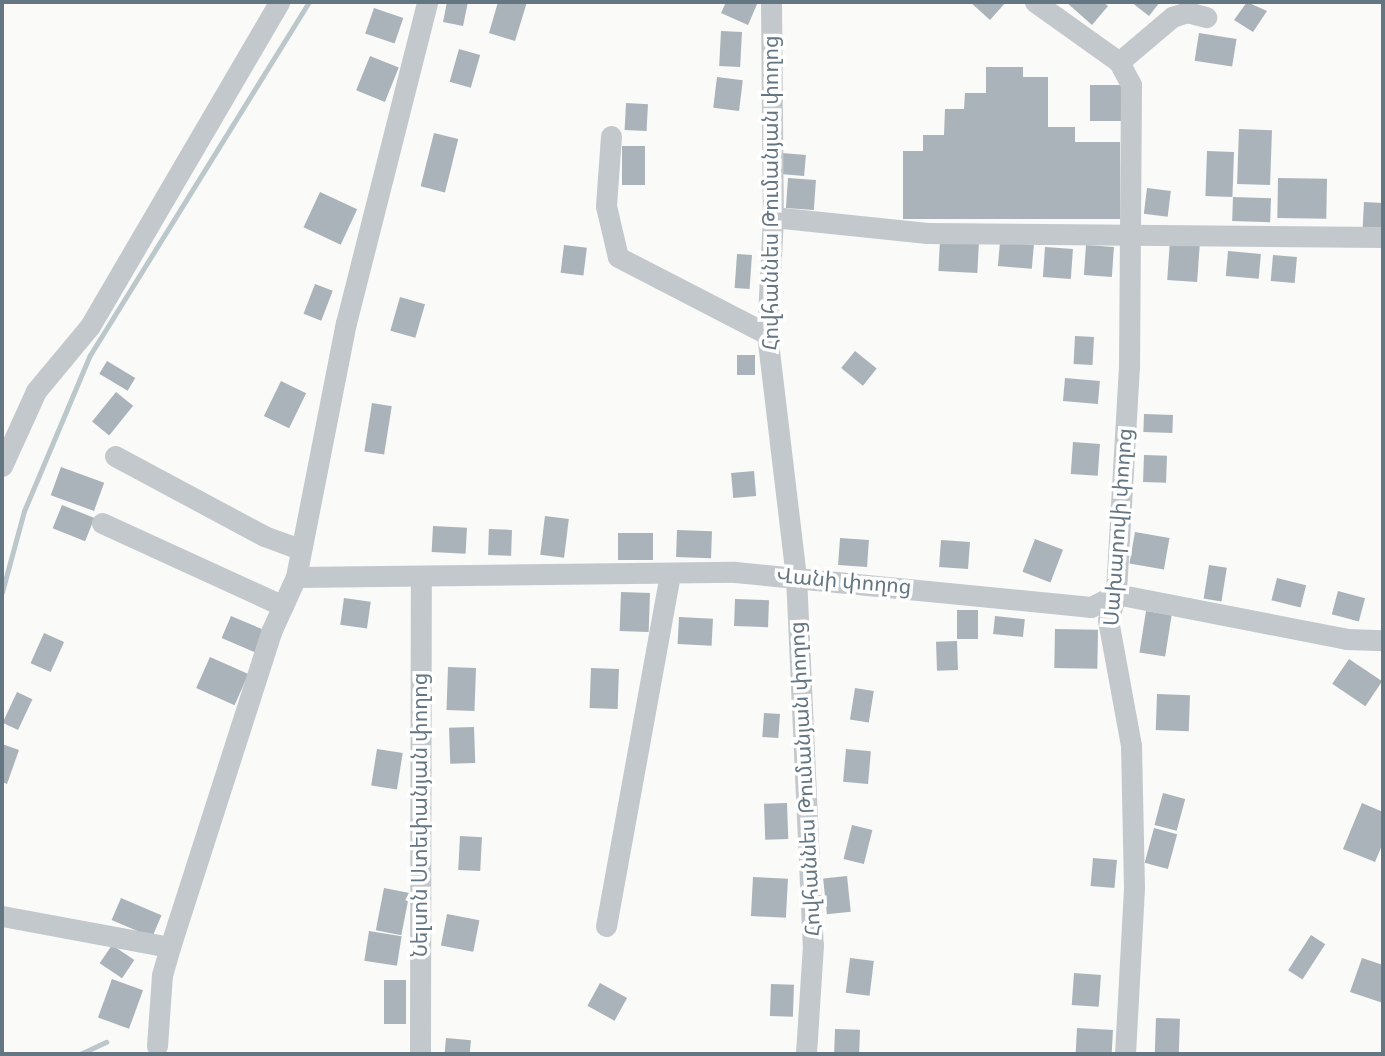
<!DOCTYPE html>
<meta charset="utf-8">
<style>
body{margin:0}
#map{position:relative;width:1385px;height:1056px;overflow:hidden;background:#fafaf8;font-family:Rubik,"Noto Sans Armenian",sans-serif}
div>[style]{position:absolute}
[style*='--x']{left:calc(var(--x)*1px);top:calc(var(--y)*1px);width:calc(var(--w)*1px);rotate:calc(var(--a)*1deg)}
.stream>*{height:5px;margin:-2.5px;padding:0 2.5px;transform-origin:2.5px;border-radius:2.5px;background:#bbc7cb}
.building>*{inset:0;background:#aab3b9;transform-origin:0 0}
.minor>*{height:21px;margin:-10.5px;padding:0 10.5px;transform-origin:10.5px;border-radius:10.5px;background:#c3c8cc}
span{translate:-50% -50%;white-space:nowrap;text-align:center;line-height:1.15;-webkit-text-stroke:7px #fff;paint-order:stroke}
.street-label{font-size:21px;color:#657683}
.frame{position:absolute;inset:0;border:4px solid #657683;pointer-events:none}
</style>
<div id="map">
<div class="stream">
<div style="--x:2;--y:592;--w:84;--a:-74.8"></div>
<div style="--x:24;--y:511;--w:169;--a:-67.1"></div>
<div style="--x:90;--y:355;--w:415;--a:-58.2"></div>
<div style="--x:80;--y:1054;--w:29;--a:-25"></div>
</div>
<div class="building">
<div style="clip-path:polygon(447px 2px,468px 2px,463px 26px,443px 22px)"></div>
<div style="clip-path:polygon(498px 2px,527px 2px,515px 41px,489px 33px)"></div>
<div style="clip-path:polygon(726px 2px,758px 2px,748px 25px,721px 13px)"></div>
<div style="clip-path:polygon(970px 2px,1006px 2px,990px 20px)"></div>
<div style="clip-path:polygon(1066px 2px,1103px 2px,1108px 6px,1092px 25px)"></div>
<div style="clip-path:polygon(1131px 2px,1160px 2px,1149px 16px)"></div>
<div style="clip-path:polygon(1247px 2px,1267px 11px,1253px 32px,1234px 20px)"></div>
<div style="left:374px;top:8px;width:31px;height:27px;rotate:19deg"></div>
<div style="left:721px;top:31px;width:21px;height:35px;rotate:3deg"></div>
<div style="left:1199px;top:33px;width:38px;height:28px;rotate:9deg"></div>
<div style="left:459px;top:49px;width:22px;height:34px;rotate:16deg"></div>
<div style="left:370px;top:56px;width:31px;height:37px;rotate:22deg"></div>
<div style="clip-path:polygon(986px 67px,1023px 67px,1023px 77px,1048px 77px,1048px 127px,1075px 127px,1075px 142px,1120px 142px,1120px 219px,903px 219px,903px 151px,923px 151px,923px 135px,944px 135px,945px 109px,964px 109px,965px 93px,986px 93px)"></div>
<div style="left:717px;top:77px;width:26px;height:31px;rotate:7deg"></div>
<div style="left:1090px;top:85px;width:31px;height:36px"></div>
<div style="left:626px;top:103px;width:22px;height:27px;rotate:3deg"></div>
<div style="left:1239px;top:129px;width:33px;height:55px;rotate:2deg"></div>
<div style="left:434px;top:133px;width:25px;height:55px;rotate:14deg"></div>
<div style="left:622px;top:146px;width:23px;height:39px"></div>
<div style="left:1207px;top:151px;width:27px;height:45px;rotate:2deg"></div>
<div style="left:782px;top:153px;width:24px;height:21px;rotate:5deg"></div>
<div style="left:788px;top:178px;width:28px;height:30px;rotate:4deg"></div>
<div style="left:1278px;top:178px;width:49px;height:40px;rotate:1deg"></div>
<div style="left:1147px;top:188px;width:24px;height:26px;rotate:7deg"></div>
<div style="left:320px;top:192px;width:41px;height:39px;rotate:25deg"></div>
<div style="left:1233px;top:197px;width:38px;height:24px;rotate:2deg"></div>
<div style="left:1364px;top:202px;width:19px;height:27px;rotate:3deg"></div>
<div style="left:940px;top:240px;width:39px;height:31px;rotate:3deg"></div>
<div style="left:1170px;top:240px;width:30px;height:40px;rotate:4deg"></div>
<div style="left:1000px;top:242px;width:34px;height:24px;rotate:5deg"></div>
<div style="left:564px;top:245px;width:23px;height:28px;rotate:7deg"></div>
<div style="left:1086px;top:245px;width:28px;height:30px;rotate:4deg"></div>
<div style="left:1045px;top:247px;width:28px;height:30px;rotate:4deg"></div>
<div style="left:1228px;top:251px;width:33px;height:25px;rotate:5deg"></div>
<div style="left:737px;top:254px;width:15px;height:34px;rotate:4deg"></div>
<div style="left:1273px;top:255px;width:24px;height:26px;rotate:5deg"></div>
<div style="left:315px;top:284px;width:19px;height:32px;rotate:21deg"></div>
<div style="left:400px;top:297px;width:26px;height:35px;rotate:16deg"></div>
<div style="left:1075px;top:336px;width:19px;height:28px;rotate:3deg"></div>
<div style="left:855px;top:351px;width:28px;height:22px;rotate:39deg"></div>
<div style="left:737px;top:355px;width:18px;height:20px"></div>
<div style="left:107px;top:361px;width:33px;height:15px;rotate:31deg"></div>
<div style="left:1065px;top:378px;width:35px;height:23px;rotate:5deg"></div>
<div style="left:281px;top:381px;width:28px;height:39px;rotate:26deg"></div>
<div style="left:116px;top:392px;width:22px;height:38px;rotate:39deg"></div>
<div style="left:372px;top:403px;width:20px;height:49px;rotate:9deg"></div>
<div style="left:1144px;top:414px;width:29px;height:18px;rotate:2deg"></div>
<div style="left:1073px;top:442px;width:27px;height:32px;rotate:4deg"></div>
<div style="left:1144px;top:455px;width:23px;height:27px;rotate:2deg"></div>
<div style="left:61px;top:467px;width:46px;height:30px;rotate:20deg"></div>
<div style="left:754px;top:471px;width:25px;height:23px;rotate:85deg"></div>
<div style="left:62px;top:505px;width:35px;height:25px;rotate:22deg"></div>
<div style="left:545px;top:516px;width:24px;height:39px;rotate:7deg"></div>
<div style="left:433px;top:526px;width:34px;height:26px;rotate:3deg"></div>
<div style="left:489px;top:529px;width:23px;height:26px;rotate:2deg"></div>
<div style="left:677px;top:530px;width:35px;height:27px;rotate:2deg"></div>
<div style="left:1135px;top:532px;width:35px;height:32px;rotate:10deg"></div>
<div style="left:618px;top:533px;width:35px;height:27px"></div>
<div style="left:840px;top:538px;width:29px;height:27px;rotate:4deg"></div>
<div style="left:1035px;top:539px;width:30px;height:35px;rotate:21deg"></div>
<div style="left:941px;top:540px;width:29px;height:27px;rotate:4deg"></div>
<div style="left:1209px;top:565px;width:18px;height:34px;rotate:9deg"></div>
<div style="left:1277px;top:578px;width:30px;height:23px;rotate:14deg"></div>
<div style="left:1338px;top:591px;width:28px;height:24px;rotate:15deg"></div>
<div style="left:621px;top:592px;width:29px;height:39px;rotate:2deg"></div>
<div style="left:344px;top:598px;width:27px;height:27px;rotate:8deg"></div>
<div style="left:735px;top:599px;width:34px;height:27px;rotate:2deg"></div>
<div style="left:957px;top:610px;width:21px;height:29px"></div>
<div style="left:1146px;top:611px;width:26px;height:42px;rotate:9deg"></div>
<div style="left:231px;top:616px;width:36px;height:24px;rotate:23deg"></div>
<div style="left:995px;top:616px;width:30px;height:18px;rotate:6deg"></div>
<div style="left:679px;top:617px;width:34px;height:27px;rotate:3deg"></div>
<div style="left:1055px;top:629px;width:43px;height:39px;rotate:1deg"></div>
<div style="left:44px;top:633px;width:22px;height:33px;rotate:24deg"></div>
<div style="left:957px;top:641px;width:29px;height:21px;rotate:88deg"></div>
<div style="left:210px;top:657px;width:42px;height:34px;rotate:24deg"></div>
<div style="left:1349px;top:659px;width:40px;height:30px;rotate:34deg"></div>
<div style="left:448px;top:667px;width:28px;height:43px;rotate:2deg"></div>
<div style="left:591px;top:668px;width:28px;height:40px;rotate:2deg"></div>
<div style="left:855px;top:688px;width:19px;height:32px;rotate:9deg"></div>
<div style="left:17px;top:692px;width:17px;height:34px;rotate:25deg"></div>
<div style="left:1157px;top:694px;width:33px;height:36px;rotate:2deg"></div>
<div style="left:764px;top:713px;width:16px;height:24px;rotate:4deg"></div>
<div style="left:474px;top:727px;width:36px;height:25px;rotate:88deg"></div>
<div style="clip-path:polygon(2px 744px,19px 750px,7px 784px,2px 782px)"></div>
<div style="left:377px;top:749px;width:26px;height:37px;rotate:9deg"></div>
<div style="left:846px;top:749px;width:25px;height:33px;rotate:5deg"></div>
<div style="left:1163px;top:793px;width:23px;height:33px;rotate:15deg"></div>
<div style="left:787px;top:803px;width:36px;height:23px;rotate:88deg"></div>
<div style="clip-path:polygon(1362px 803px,1383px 812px,1383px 843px,1375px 862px,1343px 849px)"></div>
<div style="left:852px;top:825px;width:21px;height:35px;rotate:14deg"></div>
<div style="left:1154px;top:828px;width:24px;height:36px;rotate:15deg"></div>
<div style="left:460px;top:836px;width:22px;height:34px;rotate:3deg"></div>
<div style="left:1093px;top:858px;width:24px;height:28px;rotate:5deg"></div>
<div style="left:847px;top:876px;width:36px;height:24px;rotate:84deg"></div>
<div style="left:753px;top:877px;width:35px;height:39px;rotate:3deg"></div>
<div style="left:384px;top:888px;width:26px;height:43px;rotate:11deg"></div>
<div style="left:121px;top:898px;width:44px;height:24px;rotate:23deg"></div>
<div style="left:447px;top:914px;width:33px;height:32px;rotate:11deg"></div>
<div style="left:369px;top:931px;width:33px;height:30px;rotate:9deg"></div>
<div style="left:1311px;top:935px;width:17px;height:42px;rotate:33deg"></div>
<div style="left:112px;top:945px;width:27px;height:22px;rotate:34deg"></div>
<div style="left:850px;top:958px;width:24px;height:35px;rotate:7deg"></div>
<div style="clip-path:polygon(1362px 958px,1383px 965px,1383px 1003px,1350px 992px)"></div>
<div style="left:1074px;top:973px;width:27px;height:32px;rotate:4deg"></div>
<div style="left:112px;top:979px;width:33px;height:41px;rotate:20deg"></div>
<div style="left:406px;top:980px;width:44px;height:22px;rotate:90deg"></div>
<div style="left:600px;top:983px;width:31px;height:26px;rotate:29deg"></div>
<div style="left:771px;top:984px;width:23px;height:32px;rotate:2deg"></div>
<div style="left:1156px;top:1018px;width:24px;height:36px;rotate:2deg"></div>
<div style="left:1077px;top:1028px;width:36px;height:24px;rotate:3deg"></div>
<div style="left:835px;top:1029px;width:25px;height:25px;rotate:2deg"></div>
<div style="left:446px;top:1038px;width:25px;height:16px;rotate:5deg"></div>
</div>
<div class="minor">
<div style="--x:771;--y:2;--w:215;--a:89.5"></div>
<div style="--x:773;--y:217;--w:117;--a:92.9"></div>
<div style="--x:767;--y:334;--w:244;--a:83.2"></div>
<div style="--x:796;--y:576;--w:369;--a:87.4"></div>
<div style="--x:813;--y:945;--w:109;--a:93.7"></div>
<div style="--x:1035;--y:2;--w:103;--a:35.5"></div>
<div style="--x:1119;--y:62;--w:26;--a:62"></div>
<div style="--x:1131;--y:85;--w:281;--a:90.4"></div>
<div style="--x:1129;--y:366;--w:228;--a:93.3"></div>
<div style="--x:1116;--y:594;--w:27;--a:107"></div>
<div style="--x:1108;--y:620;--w:127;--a:79.6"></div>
<div style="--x:1131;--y:745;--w:143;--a:88.8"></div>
<div style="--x:1134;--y:888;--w:166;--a:93.1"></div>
<div style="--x:1119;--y:62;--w:70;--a:-40.3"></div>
<div style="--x:1172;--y:17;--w:16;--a:-18"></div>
<div style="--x:1187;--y:12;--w:20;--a:15"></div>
<div style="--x:611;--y:136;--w:70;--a:94.1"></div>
<div style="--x:606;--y:206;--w:52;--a:76.8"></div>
<div style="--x:618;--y:257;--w:168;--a:27.3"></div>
<div style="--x:773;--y:217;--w:155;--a:5.9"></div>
<div style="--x:927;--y:233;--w:456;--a:0.5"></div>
<div style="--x:115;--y:456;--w:169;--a:28.2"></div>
<div style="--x:264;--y:536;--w:37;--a:20"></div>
<div style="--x:2;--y:466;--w:82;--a:-65.6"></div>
<div style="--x:36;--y:391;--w:85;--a:-50.3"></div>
<div style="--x:90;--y:326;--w:375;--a:-59.7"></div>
<div style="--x:102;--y:523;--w:199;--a:24.6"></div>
<div style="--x:296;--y:577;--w:439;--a:-0.7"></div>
<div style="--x:735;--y:572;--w:358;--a:5.6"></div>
<div style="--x:1091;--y:607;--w:28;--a:-27"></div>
<div style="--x:1116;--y:594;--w:235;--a:11"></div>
<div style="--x:1347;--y:639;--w:36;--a:2"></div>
<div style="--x:2;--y:916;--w:171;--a:10.5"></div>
<div style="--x:170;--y:947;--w:331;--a:-72.2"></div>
<div style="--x:271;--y:632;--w:60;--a:-65.6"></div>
<div style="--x:296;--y:577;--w:259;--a:-78.9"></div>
<div style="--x:346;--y:323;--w:331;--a:-75.8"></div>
<div style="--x:606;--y:926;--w:358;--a:-79.7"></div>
<div style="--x:157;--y:1046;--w:71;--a:-86"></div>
<div style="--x:162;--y:975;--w:29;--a:-74"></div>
<div style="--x:420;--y:1054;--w:478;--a:-89.9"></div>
</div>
<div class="street-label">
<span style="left:771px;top:193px;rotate:-90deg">Հովհաննես Թումանյան փողոց</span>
<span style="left:1118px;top:527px;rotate:-86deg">Սախարովի փողոց</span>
<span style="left:844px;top:581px;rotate:5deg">Վանի փողոց</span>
<span style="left:805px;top:779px;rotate:-93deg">Հովհաննես Թումանյան փողոց</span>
<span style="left:420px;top:815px;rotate:-90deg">Նելսոն Ստեփանյան փողոց</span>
</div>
<div class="frame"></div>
</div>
